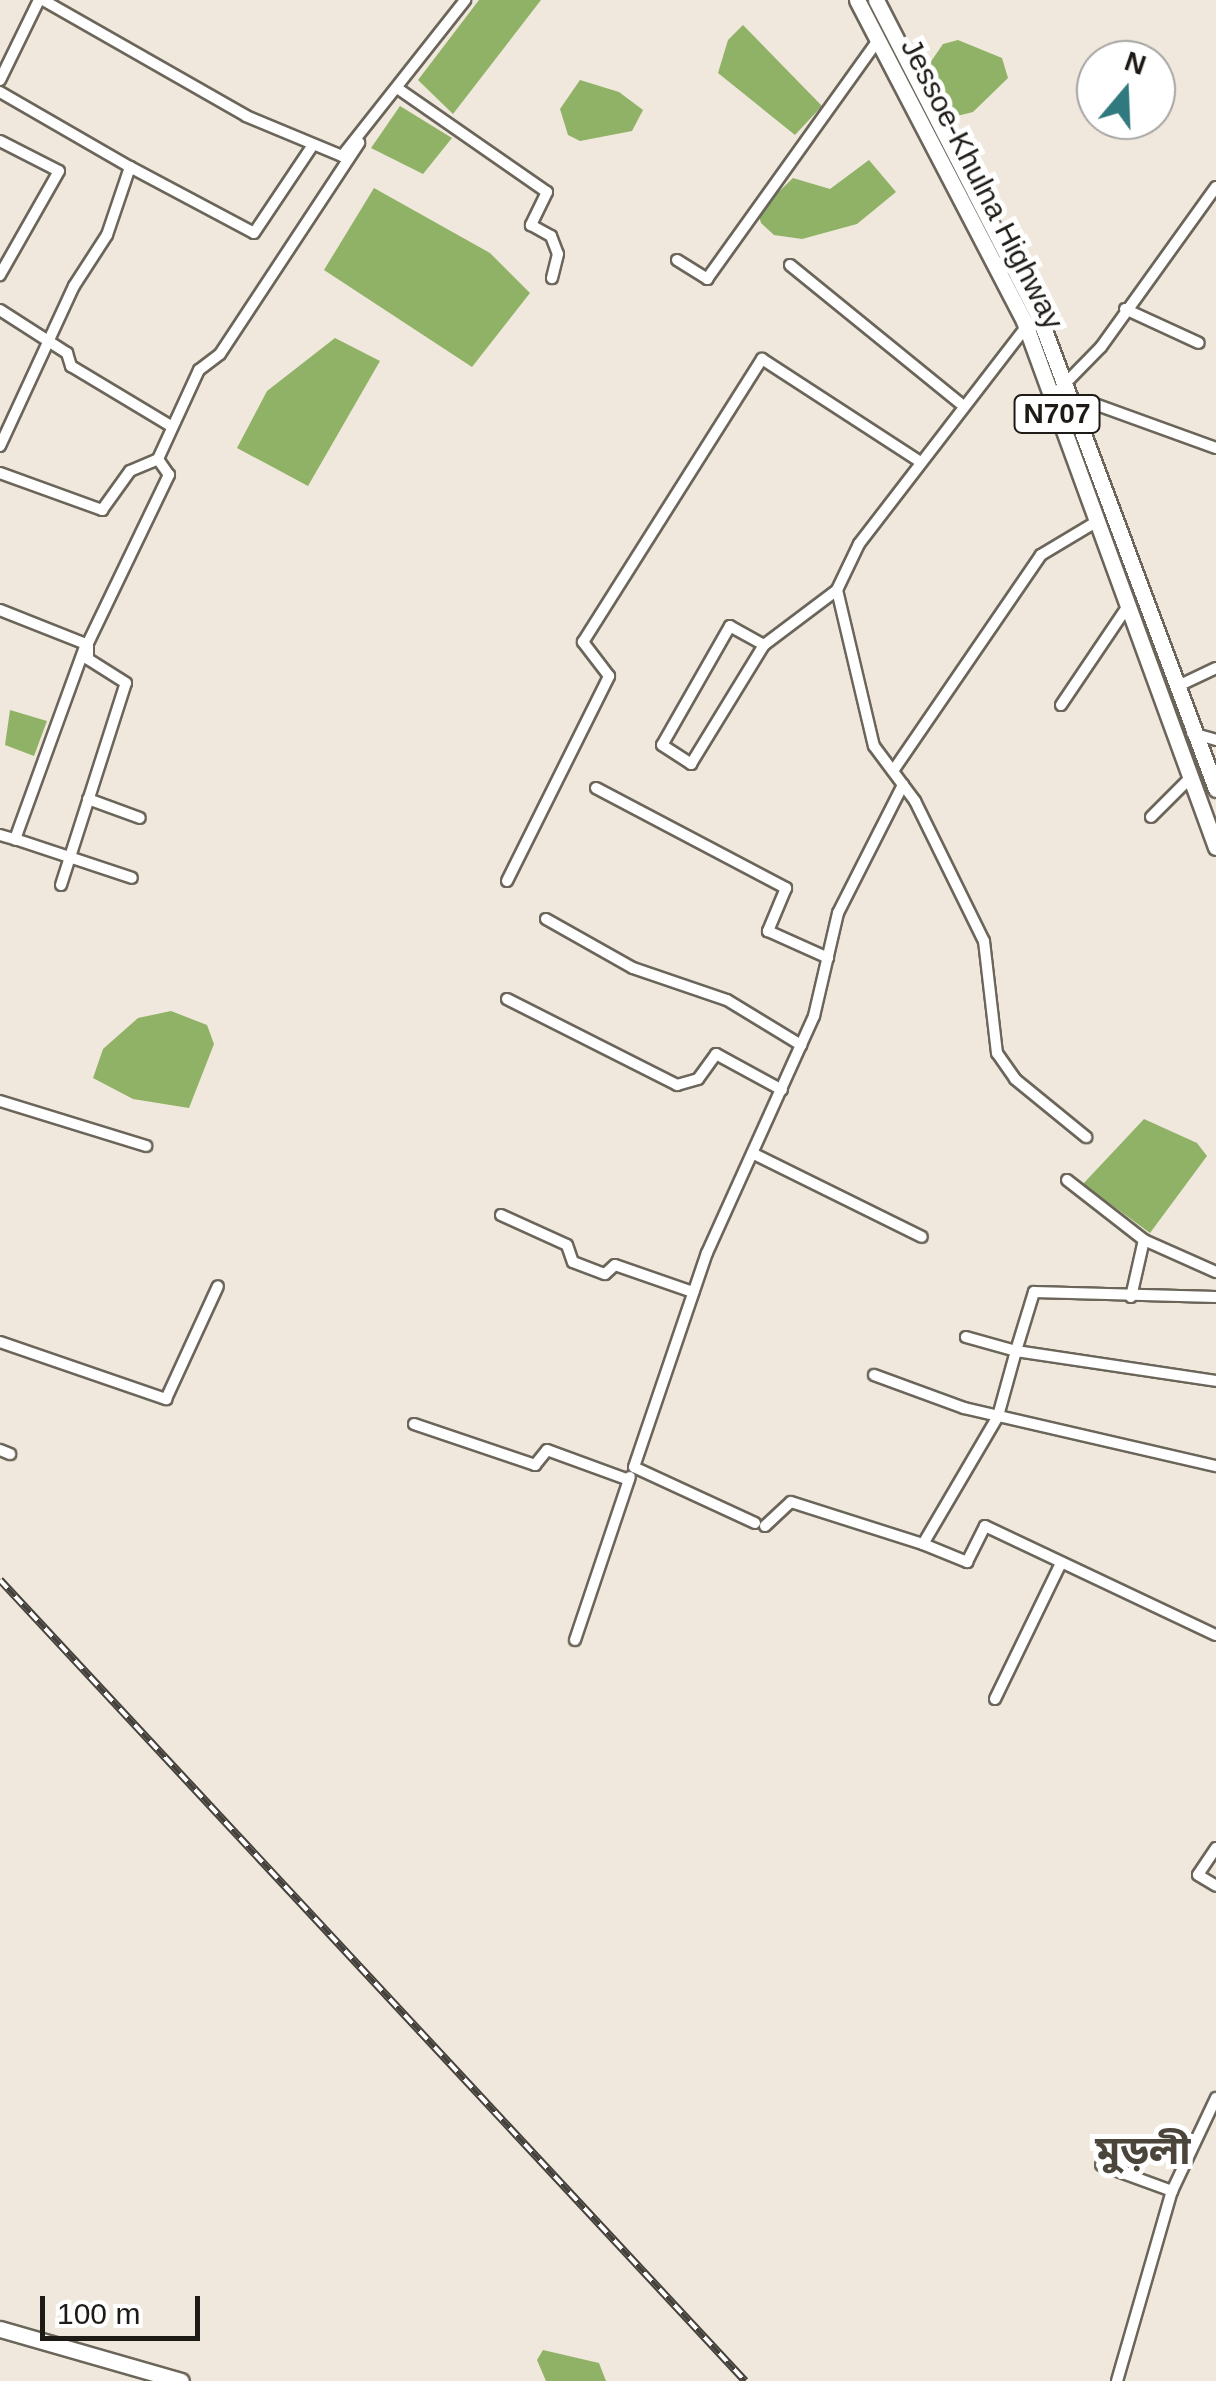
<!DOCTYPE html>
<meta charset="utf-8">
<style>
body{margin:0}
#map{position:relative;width:1216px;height:2381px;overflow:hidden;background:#f0e8dc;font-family:Helvetica,"Noto Sans Bengali",sans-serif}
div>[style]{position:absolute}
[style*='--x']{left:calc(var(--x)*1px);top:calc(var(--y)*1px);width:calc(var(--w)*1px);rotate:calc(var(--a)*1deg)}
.water>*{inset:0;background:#90b266}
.roads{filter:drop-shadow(2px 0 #6b655a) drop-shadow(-2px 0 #6b655a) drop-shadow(0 2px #6b655a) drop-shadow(0 -2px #6b655a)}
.minor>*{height:10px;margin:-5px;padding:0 5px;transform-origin:5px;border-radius:5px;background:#fff}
.trunk>*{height:15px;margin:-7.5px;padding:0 7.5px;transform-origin:7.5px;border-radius:7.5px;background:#fff}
.rail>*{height:8px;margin-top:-4px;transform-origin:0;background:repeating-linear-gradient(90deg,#fff 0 11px,#45413c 0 22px);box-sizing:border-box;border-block:2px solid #45413c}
span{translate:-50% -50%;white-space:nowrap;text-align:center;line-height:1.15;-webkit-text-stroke:10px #fff;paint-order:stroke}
.shield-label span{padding:2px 8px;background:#fff;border:2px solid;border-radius:8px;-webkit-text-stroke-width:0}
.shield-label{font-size:28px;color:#1e1b17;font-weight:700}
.street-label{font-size:30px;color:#1e1b17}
.district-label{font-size:40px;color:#4b453b;font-weight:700}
.north{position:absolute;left:1076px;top:40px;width:100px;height:100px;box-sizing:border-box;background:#fff;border:2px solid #a5a4a2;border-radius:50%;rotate:19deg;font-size:28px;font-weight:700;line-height:40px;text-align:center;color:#1e1b17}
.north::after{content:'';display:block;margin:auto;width:35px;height:45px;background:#30797f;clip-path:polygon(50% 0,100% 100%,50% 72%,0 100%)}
.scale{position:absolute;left:40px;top:2296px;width:160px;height:45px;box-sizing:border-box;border:5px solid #1e1b17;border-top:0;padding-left:12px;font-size:30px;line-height:35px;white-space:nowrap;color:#1e1b17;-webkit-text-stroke:8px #fff;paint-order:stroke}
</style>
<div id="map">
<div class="water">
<div style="clip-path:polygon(479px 0,541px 0,453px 114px,418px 80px)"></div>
<div style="clip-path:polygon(743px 25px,822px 106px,795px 135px,718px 73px,728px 40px)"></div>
<div style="clip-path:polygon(958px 40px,1002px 58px,1008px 78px,973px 112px,953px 117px,923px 73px,943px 44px)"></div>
<div style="clip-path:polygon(580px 80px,619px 92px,643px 110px,632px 131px,580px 141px,568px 135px,560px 109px)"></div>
<div style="clip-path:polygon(400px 106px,452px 138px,423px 174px,371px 148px)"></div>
<div style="clip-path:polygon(869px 160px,896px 192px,857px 224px,802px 239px,774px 235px,761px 223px,758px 212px,793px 178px,830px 189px)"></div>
<div style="clip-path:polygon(374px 188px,490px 253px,530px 293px,472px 367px,324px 270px)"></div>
<div style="clip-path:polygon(335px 338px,380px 361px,308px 486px,237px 448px,267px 391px)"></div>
<div style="clip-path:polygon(10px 710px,47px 721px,34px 756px,5px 745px)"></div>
<div style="clip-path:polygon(171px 1011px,207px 1025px,214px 1044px,189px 1108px,133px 1099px,93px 1078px,103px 1049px,138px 1018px)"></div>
<div style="clip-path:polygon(1144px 1119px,1197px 1143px,1207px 1156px,1150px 1233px,1083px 1184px)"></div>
<div style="clip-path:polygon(543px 2350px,599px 2363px,606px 2381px,546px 2381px,537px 2360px)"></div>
</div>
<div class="roads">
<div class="minor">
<div style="--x:43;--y:0;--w:234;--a:29.7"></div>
<div style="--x:246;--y:116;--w:104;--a:22.6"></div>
<div style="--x:342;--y:156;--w:199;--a:-51.7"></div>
<div style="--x:0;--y:80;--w:89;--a:-64"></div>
<div style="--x:400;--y:90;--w:179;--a:34.8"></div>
<div style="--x:547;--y:192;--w:37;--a:116"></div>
<div style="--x:531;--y:225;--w:23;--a:29"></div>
<div style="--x:551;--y:236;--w:19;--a:69"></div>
<div style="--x:558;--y:254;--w:25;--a:104"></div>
<div style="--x:0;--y:92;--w:150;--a:30"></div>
<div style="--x:0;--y:141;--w:66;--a:27"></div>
<div style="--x:59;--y:171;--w:120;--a:119.6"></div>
<div style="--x:677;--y:260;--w:36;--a:32"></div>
<div style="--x:707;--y:279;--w:295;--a:-54.4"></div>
<div style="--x:790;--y:265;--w:219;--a:39.1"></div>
<div style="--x:1125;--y:309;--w:81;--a:24.7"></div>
<div style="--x:0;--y:310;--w:80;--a:32.7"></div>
<div style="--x:67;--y:353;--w:14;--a:73"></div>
<div style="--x:71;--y:366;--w:117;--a:31"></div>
<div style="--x:1026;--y:327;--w:274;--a:127.6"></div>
<div style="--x:859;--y:544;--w:51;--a:115.6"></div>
<div style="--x:837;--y:590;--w:160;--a:76.7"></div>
<div style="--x:874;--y:746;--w:69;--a:53.3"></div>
<div style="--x:915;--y:801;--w:156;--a:63.8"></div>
<div style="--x:984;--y:941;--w:113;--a:83.4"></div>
<div style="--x:997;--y:1053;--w:32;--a:55"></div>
<div style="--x:1015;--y:1079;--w:92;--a:39.2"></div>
<div style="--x:1051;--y:398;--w:71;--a:-45.6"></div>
<div style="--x:1101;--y:347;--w:197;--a:-54.3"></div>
<div style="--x:1089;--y:402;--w:135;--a:19.9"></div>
<div style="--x:0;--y:446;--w:176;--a:-65.2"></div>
<div style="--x:74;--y:286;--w:61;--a:-57.1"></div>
<div style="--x:107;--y:235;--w:72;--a:-71.3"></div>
<div style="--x:130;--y:167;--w:140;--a:28"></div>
<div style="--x:254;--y:233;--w:102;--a:-56.2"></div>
<div style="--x:0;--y:473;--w:109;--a:19.9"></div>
<div style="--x:102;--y:510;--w:48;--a:-54.3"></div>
<div style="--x:130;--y:471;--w:30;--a:-23"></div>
<div style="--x:158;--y:459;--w:98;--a:-65.3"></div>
<div style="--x:199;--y:370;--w:26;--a:-37"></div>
<div style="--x:220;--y:354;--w:253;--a:-56.6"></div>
<div style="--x:0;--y:610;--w:92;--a:21.6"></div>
<div style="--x:86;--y:644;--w:208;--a:110"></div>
<div style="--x:15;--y:839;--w:123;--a:18.4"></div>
<div style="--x:764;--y:645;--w:39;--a:-151"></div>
<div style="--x:730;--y:626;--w:137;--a:119.7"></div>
<div style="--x:662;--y:745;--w:35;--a:33"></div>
<div style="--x:691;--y:764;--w:140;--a:-58.5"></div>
<div style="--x:764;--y:645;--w:91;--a:-37"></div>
<div style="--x:1176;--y:687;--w:44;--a:-25.4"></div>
<div style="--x:1061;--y:705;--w:118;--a:-56"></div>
<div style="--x:1192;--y:733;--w:25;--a:16"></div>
<div style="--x:893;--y:771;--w:262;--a:-55.6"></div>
<div style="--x:1041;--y:555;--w:64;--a:-31"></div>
<div style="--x:596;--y:788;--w:215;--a:27.8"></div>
<div style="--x:786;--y:888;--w:47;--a:112.7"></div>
<div style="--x:768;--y:931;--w:66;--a:24.2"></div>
<div style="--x:88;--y:799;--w:55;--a:20.1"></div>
<div style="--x:1151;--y:817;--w:55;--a:-45"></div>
<div style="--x:0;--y:835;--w:18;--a:16"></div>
<div style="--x:507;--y:881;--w:229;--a:-63.5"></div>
<div style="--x:609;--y:676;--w:43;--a:-127.4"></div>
<div style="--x:583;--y:642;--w:335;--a:-57.7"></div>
<div style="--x:762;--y:359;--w:187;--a:33"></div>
<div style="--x:61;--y:885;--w:212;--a:-72.2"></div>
<div style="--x:126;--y:683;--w:45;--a:-147.7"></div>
<div style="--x:88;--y:659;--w:16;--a:-90"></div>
<div style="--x:88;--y:643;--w:187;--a:-64.3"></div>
<div style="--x:169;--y:475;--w:19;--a:-125"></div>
<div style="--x:546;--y:919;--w:100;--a:29.4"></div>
<div style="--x:633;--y:968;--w:99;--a:18.8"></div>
<div style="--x:727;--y:1000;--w:87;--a:31.3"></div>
<div style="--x:507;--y:999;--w:191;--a:26.8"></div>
<div style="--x:677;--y:1085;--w:22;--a:-16"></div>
<div style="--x:698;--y:1079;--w:31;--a:-54"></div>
<div style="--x:716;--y:1054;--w:75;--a:28.6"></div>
<div style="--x:0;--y:1101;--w:153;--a:17.1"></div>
<div style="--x:754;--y:1154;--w:187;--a:26.3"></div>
<div style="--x:1067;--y:1180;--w:98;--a:37.9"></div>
<div style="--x:1144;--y:1240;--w:79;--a:24"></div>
<div style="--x:501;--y:1215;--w:72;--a:24.4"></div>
<div style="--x:567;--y:1245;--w:18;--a:71"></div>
<div style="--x:573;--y:1262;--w:34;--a:21"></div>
<div style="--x:605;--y:1274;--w:13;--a:-42"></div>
<div style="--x:615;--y:1265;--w:83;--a:19.1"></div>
<div style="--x:1131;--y:1297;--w:58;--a:-77.2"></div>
<div style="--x:1216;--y:1297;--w:182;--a:-178.4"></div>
<div style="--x:1034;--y:1292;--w:62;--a:107"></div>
<div style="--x:1016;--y:1351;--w:202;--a:8.5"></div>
<div style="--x:0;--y:1342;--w:176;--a:19"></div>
<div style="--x:166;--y:1399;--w:124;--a:-65.3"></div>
<div style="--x:874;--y:1375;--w:96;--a:20.1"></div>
<div style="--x:964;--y:1408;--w:259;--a:13"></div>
<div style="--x:414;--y:1424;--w:128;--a:18.7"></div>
<div style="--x:535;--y:1465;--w:19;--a:-51"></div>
<div style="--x:547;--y:1450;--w:87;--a:20.1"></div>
<div style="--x:0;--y:1450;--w:11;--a:22"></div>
<div style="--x:755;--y:1523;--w:133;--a:-155.2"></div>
<div style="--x:634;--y:1467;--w:226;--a:-71.2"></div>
<div style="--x:707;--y:1253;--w:260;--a:-65.7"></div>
<div style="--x:814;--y:1016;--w:106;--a:-76.9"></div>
<div style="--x:838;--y:913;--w:144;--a:-63.1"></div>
<div style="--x:765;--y:1526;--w:35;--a:-43"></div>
<div style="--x:791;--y:1502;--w:139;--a:17.7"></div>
<div style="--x:923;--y:1544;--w:148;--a:-59.6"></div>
<div style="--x:998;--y:1416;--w:67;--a:-74.5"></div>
<div style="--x:1016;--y:1351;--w:52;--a:-164.4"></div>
<div style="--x:923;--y:1544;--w:48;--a:22.2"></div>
<div style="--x:967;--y:1562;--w:40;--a:-63.4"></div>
<div style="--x:985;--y:1526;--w:255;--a:25.3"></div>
<div style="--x:575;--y:1640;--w:172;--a:-71.4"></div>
<div style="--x:995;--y:1699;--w:151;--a:-64.1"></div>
<div style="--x:1216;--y:1848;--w:32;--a:124"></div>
<div style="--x:1198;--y:1875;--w:21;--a:31"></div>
<div style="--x:1101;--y:2165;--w:76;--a:20.1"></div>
<div style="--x:1117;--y:2381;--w:198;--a:-73.9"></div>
<div style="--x:1172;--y:2191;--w:103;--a:-64.7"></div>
</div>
<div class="trunk">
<div style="--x:857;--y:0;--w:362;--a:62.5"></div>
<div style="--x:1024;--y:321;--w:560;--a:69.95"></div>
<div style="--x:876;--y:0;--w:359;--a:62.8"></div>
<div style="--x:1040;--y:319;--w:502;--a:69.47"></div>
<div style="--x:0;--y:2329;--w:188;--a:16"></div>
</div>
</div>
<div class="rail">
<div style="--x:0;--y:1580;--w:1094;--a:47.07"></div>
</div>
<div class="shield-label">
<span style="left:1057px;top:414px">N707</span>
</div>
<div class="street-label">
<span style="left:982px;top:184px;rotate:63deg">Jessoe-Khulna Highway</span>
</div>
<div class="district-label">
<span style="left:1143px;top:2150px">মুড়লী</span>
</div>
<div class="north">N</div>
<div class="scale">100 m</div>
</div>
